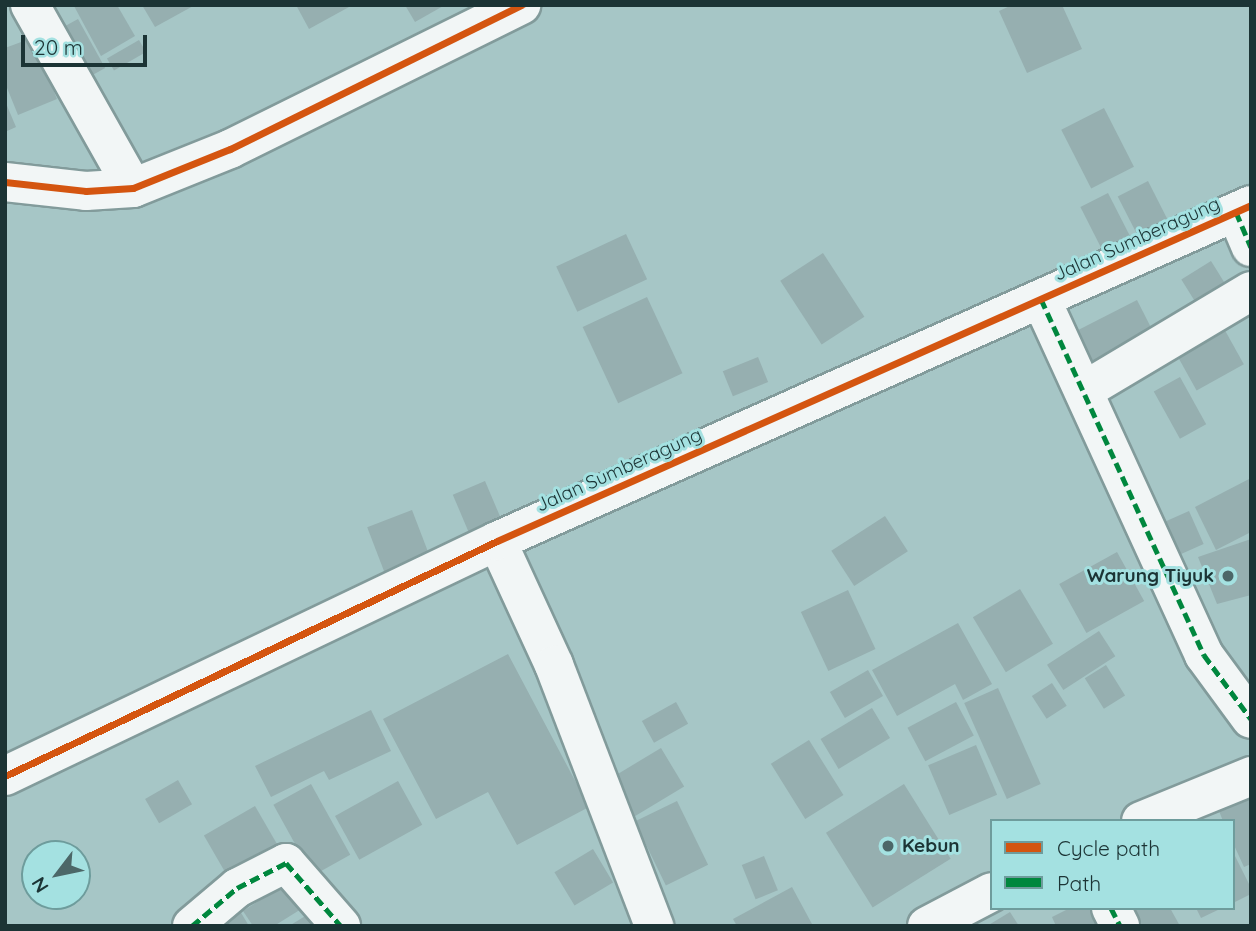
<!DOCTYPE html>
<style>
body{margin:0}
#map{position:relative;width:1256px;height:931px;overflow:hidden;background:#a6c6c6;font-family:Quicksand,sans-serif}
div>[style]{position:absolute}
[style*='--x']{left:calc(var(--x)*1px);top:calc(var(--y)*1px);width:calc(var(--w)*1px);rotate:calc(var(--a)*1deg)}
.building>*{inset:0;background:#96afb0;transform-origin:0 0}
.roads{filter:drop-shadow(2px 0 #829b9b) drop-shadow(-2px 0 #829b9b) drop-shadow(0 2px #829b9b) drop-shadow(0 -2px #829b9b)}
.minor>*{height:38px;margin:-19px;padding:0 19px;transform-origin:19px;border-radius:19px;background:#f2f6f6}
.quiet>*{height:5px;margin-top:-2.5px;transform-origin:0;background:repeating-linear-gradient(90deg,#00873e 0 10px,transparent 0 15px)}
.cycleway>*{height:7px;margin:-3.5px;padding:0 3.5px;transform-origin:3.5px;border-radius:3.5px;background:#d45510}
.dots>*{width:19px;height:19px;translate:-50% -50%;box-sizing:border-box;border:4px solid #a4e1e1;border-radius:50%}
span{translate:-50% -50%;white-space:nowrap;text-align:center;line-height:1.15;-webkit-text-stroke:6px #a4e1e1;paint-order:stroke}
.street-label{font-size:19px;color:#1c3435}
.poi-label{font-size:19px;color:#1c3435;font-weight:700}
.right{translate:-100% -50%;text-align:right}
.left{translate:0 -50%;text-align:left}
.frame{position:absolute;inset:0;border:7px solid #1c3435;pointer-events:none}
.legend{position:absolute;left:990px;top:819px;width:245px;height:91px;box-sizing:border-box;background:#a4e1e1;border:2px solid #6e9c9c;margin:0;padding:9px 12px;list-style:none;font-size:21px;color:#1c3435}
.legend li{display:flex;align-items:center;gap:14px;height:35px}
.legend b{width:35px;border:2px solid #6e9c9c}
.north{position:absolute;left:21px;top:840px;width:70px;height:70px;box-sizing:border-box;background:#a4e1e1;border:2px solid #6e9c9c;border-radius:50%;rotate:238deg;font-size:19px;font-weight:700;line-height:28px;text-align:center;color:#1c3435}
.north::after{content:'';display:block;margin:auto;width:24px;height:32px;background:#4c6768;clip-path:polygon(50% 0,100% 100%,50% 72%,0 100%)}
.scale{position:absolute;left:21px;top:35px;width:126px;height:32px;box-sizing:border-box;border:4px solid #1c3435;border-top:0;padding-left:9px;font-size:21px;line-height:24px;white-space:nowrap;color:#1c3435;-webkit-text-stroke:5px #a4e1e1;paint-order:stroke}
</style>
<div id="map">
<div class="building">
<div style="clip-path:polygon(117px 5px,135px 36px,101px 56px,74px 6px)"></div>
<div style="clip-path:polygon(142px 5px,195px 5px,155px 27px)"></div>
<div style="clip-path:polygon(296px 5px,349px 5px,349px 7px,309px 29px)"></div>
<div style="clip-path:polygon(405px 5px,445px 5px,415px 22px)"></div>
<div style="clip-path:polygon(1012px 5px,1062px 5px,1082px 49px,1027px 73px,999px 11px)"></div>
<div style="left:78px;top:19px;width:56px;height:30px;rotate:61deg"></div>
<div style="clip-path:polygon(32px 38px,57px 99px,18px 115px,5px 83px,5px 48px)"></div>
<div style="left:139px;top:40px;width:14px;height:37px;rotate:60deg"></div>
<div style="clip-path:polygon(5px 101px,16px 127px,5px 132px)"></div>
<div style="left:1104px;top:108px;width:66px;height:48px;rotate:63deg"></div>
<div style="left:1148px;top:181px;width:47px;height:34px;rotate:63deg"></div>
<div style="left:1108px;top:193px;width:54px;height:31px;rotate:63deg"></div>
<div style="left:626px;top:234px;width:50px;height:77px;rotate:65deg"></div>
<div style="left:823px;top:253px;width:76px;height:51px;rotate:57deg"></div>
<div style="left:1211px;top:261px;width:25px;height:35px;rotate:58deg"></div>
<div style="left:647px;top:297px;width:84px;height:71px;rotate:65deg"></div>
<div style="left:1137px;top:300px;width:35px;height:72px;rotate:63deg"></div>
<div style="left:1222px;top:325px;width:45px;height:54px;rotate:61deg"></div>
<div style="left:758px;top:357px;width:27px;height:38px;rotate:68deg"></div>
<div style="left:1180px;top:377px;width:54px;height:30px;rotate:61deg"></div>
<div style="clip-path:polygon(1251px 478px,1251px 532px,1216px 550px,1195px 507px)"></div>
<div style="left:485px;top:481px;width:47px;height:35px;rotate:67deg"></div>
<div style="left:412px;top:510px;width:53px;height:48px;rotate:69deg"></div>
<div style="left:1189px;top:511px;width:36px;height:32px;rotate:66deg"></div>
<div style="left:885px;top:516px;width:42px;height:64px;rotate:57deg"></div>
<div style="clip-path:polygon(1251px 539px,1251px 595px,1217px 604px,1198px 557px)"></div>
<div style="left:1117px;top:552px;width:56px;height:66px;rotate:61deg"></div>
<div style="left:1020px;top:589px;width:64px;height:55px;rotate:59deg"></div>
<div style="left:848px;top:590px;width:65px;height:52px;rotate:65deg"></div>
<div style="clip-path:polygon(958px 623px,992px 684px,963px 700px,955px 684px,897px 716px,872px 670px)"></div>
<div style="left:1099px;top:631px;width:30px;height:62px;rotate:57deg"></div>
<div style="clip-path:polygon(508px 654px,589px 807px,517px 845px,488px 792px,436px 819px,383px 719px)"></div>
<div style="left:1106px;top:665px;width:36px;height:25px;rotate:58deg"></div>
<div style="left:868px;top:670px;width:30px;height:44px;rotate:60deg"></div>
<div style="left:1052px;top:683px;width:27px;height:24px;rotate:57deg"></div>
<div style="left:998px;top:688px;width:105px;height:37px;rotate:66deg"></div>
<div style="left:676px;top:702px;width:25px;height:39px;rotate:61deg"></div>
<div style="left:956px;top:702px;width:38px;height:55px;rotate:62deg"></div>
<div style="left:872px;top:708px;width:35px;height:60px;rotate:59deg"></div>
<div style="clip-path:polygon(371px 710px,391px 751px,329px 780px,324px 771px,271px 797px,255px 766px)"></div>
<div style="left:809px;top:740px;width:65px;height:45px;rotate:58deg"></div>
<div style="left:976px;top:745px;width:54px;height:52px;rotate:67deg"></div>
<div style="left:661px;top:748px;width:45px;height:61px;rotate:59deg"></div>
<div style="left:178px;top:780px;width:28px;height:38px;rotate:60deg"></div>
<div style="left:398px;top:781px;width:50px;height:72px;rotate:61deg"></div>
<div style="left:311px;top:784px;width:81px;height:43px;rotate:61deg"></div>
<div style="left:904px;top:784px;width:88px;height:92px;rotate:58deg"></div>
<div style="clip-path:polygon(1251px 797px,1251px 864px,1244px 867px,1233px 843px,1233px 821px,1223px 821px,1219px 811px)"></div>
<div style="left:677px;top:801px;width:71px;height:47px;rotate:64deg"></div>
<div style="left:255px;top:806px;width:46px;height:59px;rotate:60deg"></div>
<div style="left:593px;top:849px;width:39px;height:45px;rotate:59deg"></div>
<div style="clip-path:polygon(1233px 852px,1251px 888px,1251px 894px,1233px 903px)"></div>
<div style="left:764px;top:856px;width:37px;height:24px;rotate:68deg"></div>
<div style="clip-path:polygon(290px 881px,306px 906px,274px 926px,253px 926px,243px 911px)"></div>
<div style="clip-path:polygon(792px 887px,812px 924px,737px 926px,733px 919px)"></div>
<div style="clip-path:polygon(237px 906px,249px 926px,207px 926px)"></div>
<div style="clip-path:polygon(320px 907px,332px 926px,289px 926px)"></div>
<div style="clip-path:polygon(1070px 908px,1090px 908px,1099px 926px,1056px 926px,1052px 917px)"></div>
<div style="clip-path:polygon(1119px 908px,1170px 908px,1180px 926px,1122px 926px)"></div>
<div style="clip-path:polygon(1196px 908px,1222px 908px,1201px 918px)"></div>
<div style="clip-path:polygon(1010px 912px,1019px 926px,987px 926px)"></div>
</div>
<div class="roads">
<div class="minor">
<div style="--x:30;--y:5;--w:210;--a:60.6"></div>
<div style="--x:5;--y:182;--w:81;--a:6.3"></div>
<div style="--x:86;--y:191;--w:47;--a:-3.7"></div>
<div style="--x:133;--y:188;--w:105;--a:-21.9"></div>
<div style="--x:230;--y:149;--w:325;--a:-26.3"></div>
<div style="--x:1236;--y:212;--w:38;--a:67"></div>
<div style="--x:1041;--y:299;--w:392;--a:65.4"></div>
<div style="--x:1204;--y:655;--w:79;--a:53.7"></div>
<div style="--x:1085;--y:390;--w:193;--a:-30.8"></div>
<div style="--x:497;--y:541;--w:136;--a:65.3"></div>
<div style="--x:554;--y:665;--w:280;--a:69"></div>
<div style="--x:5;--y:776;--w:545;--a:-25.53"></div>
<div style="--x:497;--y:541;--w:825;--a:-24.02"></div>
<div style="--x:1141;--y:821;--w:119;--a:-22.2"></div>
<div style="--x:1111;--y:908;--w:20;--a:63"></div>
<div style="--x:192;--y:926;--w:59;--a:-40.2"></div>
<div style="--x:237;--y:888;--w:55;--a:-27"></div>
<div style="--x:286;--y:863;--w:84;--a:48.9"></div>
<div style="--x:927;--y:926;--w:73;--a:-27.6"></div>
</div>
</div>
<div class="quiet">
<div style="--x:1236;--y:212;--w:38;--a:67"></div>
<div style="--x:1041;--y:299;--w:392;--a:65.4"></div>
<div style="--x:1204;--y:655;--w:79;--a:53.7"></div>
<div style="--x:1111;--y:908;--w:20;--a:63"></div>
<div style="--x:192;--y:926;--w:59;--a:-40.2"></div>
<div style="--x:237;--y:888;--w:55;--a:-27"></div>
<div style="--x:286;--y:863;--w:84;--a:48.9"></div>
</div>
<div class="cycleway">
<div style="--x:5;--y:182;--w:81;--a:6.3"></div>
<div style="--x:86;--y:191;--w:47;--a:-3.7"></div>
<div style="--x:133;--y:188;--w:105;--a:-21.9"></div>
<div style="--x:230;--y:149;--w:325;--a:-26.3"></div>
<div style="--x:5;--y:776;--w:545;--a:-25.53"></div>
<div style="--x:497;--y:541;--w:825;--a:-24.02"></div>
</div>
<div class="dots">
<div style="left:1228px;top:576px;background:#4c6768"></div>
<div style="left:888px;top:846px;background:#4c6768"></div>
</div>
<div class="street-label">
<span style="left:1137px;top:239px;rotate:-24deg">Jalan Sumberagung</span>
<span style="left:619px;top:470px;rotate:-24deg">Jalan Sumberagung</span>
</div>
<div class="poi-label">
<span class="right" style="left:1214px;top:576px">Warung Tiyuk</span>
<span class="left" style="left:902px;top:846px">Kebun</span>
</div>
<div class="frame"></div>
<ul class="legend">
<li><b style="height:9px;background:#d45510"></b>Cycle path</li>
<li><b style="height:9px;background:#00873e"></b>Path</li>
</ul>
<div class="north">N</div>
<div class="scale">20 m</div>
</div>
